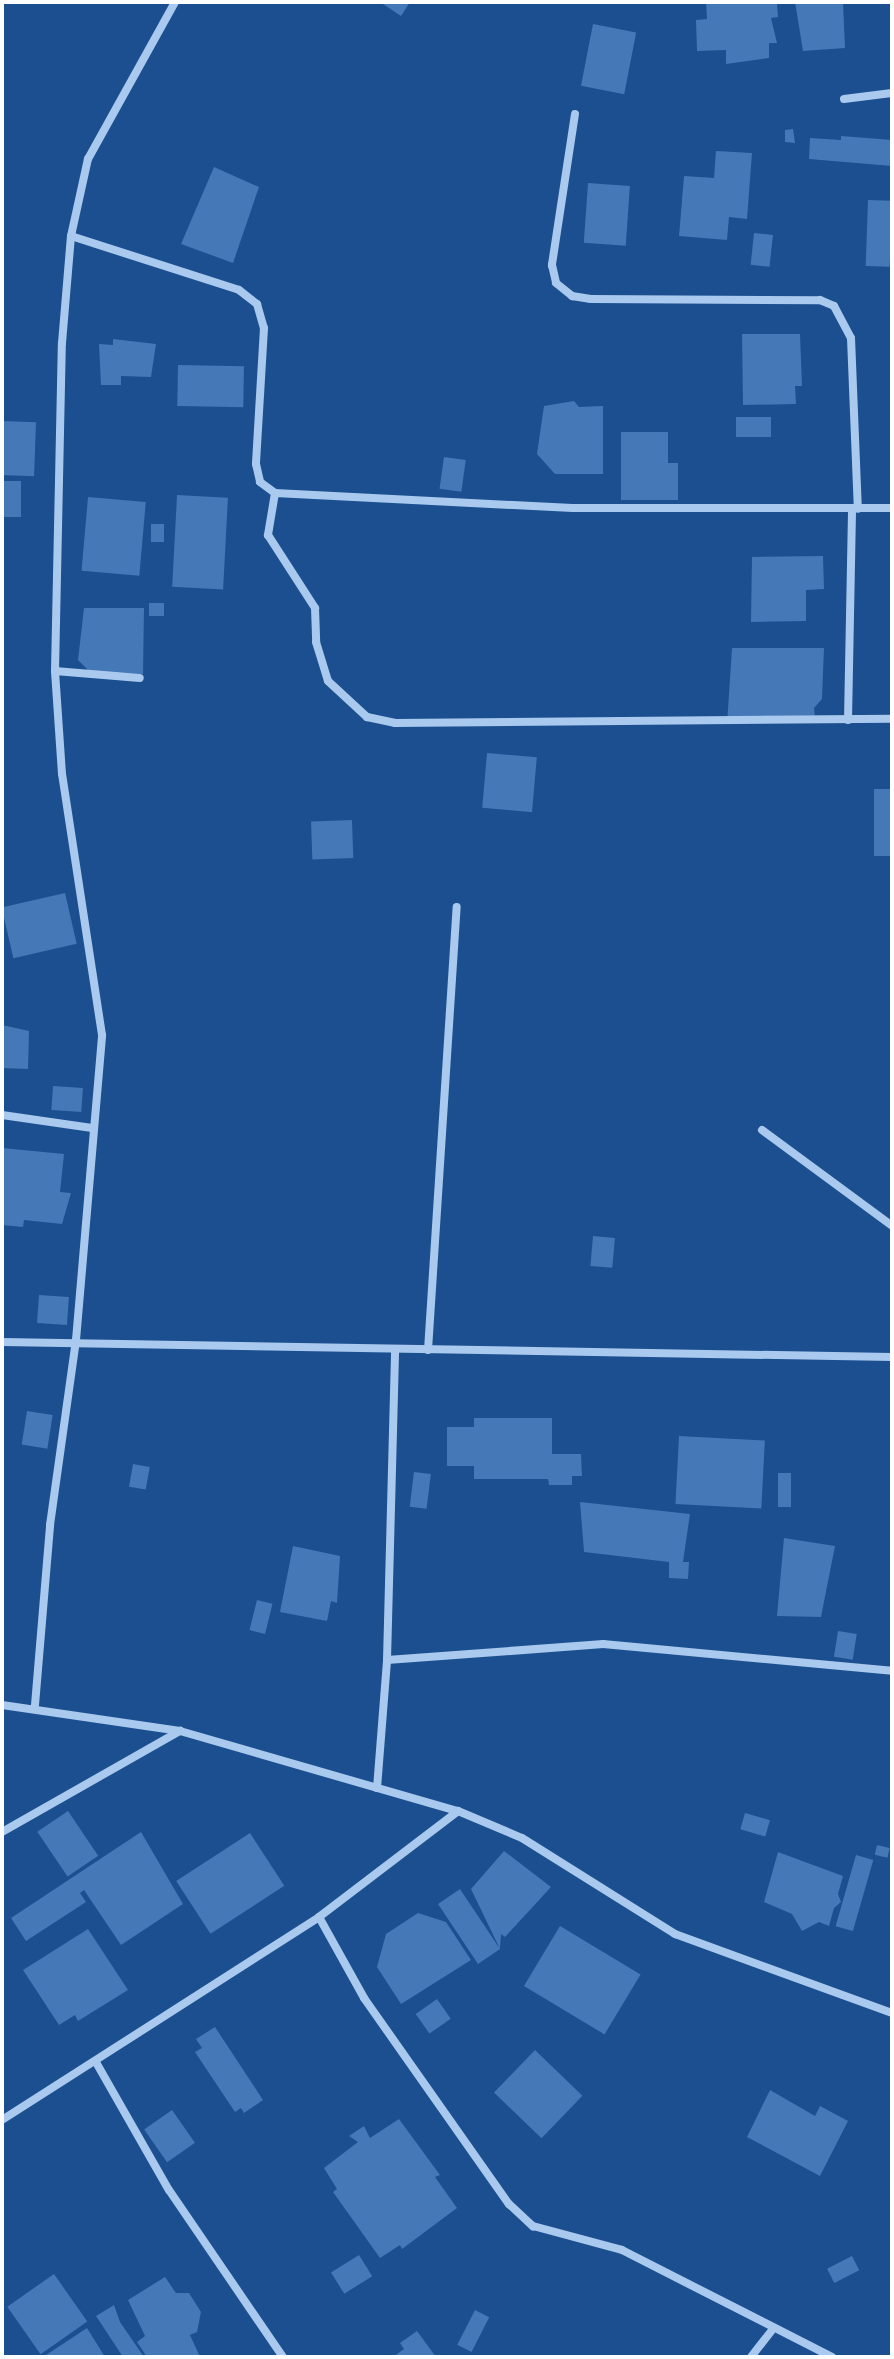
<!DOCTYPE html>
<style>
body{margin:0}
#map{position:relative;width:894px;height:2359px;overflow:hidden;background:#1b4f8f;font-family:"IBM Plex Sans",sans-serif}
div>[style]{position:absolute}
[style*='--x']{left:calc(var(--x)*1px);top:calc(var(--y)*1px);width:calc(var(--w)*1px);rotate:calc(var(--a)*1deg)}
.building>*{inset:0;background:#4478b7;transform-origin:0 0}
.minor>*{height:8px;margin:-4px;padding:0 4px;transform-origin:4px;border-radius:4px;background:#a9c9ee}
span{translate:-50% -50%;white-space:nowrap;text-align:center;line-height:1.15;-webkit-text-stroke:7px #1b4f8f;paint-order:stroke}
.frame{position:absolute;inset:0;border:4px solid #fff;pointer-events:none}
</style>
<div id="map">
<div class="building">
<div style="clip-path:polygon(380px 2px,410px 2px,401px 16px)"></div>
<div style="clip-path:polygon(706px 2px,777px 2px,778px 17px,771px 18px,777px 43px,769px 43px,769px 58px,726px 64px,726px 50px,697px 51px,696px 20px,707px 19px)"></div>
<div style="clip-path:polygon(795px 2px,843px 2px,845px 48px,803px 51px)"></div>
<div style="left:593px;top:24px;width:44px;height:63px;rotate:11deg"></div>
<div style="clip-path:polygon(793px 129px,795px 143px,785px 142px,785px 130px)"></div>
<div style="clip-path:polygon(841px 136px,892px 140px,892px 166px,809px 159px,810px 138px,841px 140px)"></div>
<div style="clip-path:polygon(716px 151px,752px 153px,747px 219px,729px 217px,727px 240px,679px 236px,684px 176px,714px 178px)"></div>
<div style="clip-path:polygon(214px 167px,259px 187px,233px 263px,181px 244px)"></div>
<div style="left:588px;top:183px;width:42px;height:60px;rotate:4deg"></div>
<div style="left:868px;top:200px;width:24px;height:66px;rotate:2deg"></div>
<div style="left:754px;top:233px;width:19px;height:32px;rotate:6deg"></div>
<div style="clip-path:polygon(742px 334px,800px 334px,802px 386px,795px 386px,796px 404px,743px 405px)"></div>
<div style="clip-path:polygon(113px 339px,156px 344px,151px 377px,121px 376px,121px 385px,101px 385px,99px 344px,113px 345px)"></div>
<div style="left:178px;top:365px;width:66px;height:41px;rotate:1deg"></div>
<div style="clip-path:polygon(574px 401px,579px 407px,603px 406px,603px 474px,555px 474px,537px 454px,544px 406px)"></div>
<div style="left:771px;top:417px;width:20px;height:35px;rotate:90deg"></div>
<div style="left:2px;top:421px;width:34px;height:54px;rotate:2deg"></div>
<div style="clip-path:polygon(621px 432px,668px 432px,668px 463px,678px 463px,678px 500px,621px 500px)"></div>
<div style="left:444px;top:457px;width:22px;height:32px;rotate:8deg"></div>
<div style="left:2px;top:481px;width:19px;height:36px"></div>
<div style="left:177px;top:495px;width:51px;height:92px;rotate:3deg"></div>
<div style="left:88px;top:497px;width:58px;height:74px;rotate:5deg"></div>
<div style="left:151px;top:524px;width:13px;height:18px"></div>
<div style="clip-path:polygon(823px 556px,824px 589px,806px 590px,806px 621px,751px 622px,752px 557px)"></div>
<div style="left:149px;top:603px;width:15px;height:13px"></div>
<div style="clip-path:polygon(84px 608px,144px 608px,143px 674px,91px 673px,78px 660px)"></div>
<div style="clip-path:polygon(732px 648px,824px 648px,822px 699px,814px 708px,815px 717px,740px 716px,740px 724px,727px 724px)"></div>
<div style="left:487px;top:753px;width:50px;height:55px;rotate:5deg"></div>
<div style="left:874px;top:789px;width:18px;height:67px"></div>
<div style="left:352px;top:820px;width:38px;height:41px;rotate:88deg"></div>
<div style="left:65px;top:893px;width:52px;height:65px;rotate:77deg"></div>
<div style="clip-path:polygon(2px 1025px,29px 1031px,28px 1069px,2px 1068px)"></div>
<div style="left:53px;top:1086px;width:30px;height:24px;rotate:4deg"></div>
<div style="clip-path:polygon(2px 1148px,64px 1154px,60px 1192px,71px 1193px,62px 1224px,24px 1220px,23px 1227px,2px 1225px)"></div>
<div style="left:593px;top:1236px;width:22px;height:30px;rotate:5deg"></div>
<div style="left:39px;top:1295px;width:30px;height:28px;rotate:4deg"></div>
<div style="left:27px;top:1411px;width:26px;height:34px;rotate:9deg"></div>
<div style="clip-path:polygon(474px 1418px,552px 1418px,552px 1454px,581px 1454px,582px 1476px,572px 1476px,572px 1485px,549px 1485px,548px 1479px,474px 1479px,474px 1466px,447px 1466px,447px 1427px,474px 1427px)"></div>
<div style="left:679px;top:1436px;width:86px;height:68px;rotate:3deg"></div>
<div style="left:133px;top:1464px;width:17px;height:23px;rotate:10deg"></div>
<div style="left:414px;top:1472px;width:17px;height:35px;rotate:7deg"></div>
<div style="left:778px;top:1473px;width:13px;height:34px"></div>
<div style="clip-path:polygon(580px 1502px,690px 1514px,683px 1562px,689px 1562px,688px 1579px,669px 1578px,669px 1562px,584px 1552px)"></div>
<div style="clip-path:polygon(784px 1538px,835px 1546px,821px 1617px,777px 1616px)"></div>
<div style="clip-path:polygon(293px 1546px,340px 1556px,337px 1603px,331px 1601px,327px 1621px,280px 1612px)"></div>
<div style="left:257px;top:1600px;width:16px;height:31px;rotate:14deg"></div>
<div style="left:838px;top:1631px;width:19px;height:26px;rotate:9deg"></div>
<div style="left:68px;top:1811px;width:54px;height:37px;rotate:56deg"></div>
<div style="left:745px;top:1813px;width:26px;height:17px;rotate:16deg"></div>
<div style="clip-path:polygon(141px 1832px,183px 1904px,121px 1945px,84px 1890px,80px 1893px,86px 1902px,26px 1941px,11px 1918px)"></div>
<div style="left:250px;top:1833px;width:63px;height:88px;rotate:57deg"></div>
<div style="left:877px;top:1845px;width:13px;height:10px;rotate:13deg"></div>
<div style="clip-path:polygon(504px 1851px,551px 1887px,505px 1937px,501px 1934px,500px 1949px,478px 1964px,438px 1904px,460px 1889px,500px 1949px,471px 1889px)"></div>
<div style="clip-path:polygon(778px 1852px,843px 1876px,838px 1894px,841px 1902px,834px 1908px,829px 1926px,819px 1922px,802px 1931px,792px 1914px,764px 1902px)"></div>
<div style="left:856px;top:1855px;width:18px;height:74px;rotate:16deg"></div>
<div style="clip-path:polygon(418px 1913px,446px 1922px,471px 1960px,401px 2004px,377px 1967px,386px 1934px)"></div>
<div style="left:560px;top:1926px;width:94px;height:70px;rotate:31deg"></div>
<div style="clip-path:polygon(88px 1929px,128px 1990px,78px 2021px,75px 2015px,59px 2025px,23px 1970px)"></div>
<div style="left:437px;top:1999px;width:24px;height:26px;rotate:55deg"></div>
<div style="clip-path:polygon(215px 2027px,263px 2100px,244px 2113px,241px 2108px,235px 2112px,195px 2052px,202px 2048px,196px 2039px)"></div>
<div style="left:535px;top:2050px;width:66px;height:59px;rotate:44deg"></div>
<div style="clip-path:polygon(770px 2090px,815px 2116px,820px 2106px,848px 2121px,820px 2176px,747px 2137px)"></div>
<div style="left:172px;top:2110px;width:40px;height:34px;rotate:55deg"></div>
<div style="clip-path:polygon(399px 2119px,440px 2175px,435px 2177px,457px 2208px,402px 2249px,400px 2245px,380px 2258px,333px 2192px,337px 2189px,324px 2168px,358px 2142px,349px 2136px,364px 2126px,370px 2138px)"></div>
<div style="left:359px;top:2255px;width:25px;height:33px;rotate:58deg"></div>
<div style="left:852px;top:2256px;width:16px;height:28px;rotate:63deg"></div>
<div style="left:54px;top:2274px;width:58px;height:57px;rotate:55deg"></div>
<div style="clip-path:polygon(165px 2277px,176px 2293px,189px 2293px,201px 2312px,197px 2332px,190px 2335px,200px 2357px,147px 2357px,137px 2342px,145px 2336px,128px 2300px)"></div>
<div style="clip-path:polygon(114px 2305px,120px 2322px,144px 2357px,123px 2357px,96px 2316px)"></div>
<div style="left:475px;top:2310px;width:16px;height:39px;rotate:27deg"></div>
<div style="clip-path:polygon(87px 2328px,105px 2357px,43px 2357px)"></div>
<div style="clip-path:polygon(417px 2331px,436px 2357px,393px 2357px,404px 2349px,400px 2343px)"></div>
</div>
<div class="minor">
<div style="--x:844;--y:99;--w:48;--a:-7.1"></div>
<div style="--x:575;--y:114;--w:153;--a:98.7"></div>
<div style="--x:552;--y:265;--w:18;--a:77"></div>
<div style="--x:556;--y:283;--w:21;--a:39"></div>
<div style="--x:572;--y:296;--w:19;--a:9"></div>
<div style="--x:591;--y:299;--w:229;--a:0.3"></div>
<div style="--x:820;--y:300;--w:15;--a:23"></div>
<div style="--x:834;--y:306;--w:36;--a:62"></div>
<div style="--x:851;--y:338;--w:171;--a:87.7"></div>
<div style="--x:71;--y:236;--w:176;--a:17.8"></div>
<div style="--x:239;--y:290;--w:23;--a:38"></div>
<div style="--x:257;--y:304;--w:25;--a:74"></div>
<div style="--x:264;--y:328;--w:136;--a:93.4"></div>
<div style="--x:256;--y:464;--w:18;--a:77"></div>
<div style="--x:260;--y:482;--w:19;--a:36"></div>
<div style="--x:275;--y:493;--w:298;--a:2.9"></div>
<div style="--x:573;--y:508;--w:319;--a:0"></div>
<div style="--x:275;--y:493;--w:43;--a:99.5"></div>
<div style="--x:268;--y:535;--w:87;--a:57.2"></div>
<div style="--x:315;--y:608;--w:34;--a:88"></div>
<div style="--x:316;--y:642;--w:41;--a:72.9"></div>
<div style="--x:328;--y:681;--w:53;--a:42.7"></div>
<div style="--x:367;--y:717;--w:29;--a:12"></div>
<div style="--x:395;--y:723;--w:497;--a:-0.5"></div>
<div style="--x:55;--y:671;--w:85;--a:4.7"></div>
<div style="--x:848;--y:720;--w:210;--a:-88.9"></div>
<div style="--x:2;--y:1115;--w:91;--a:8.2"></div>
<div style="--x:762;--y:1130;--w:162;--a:36.4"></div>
<div style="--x:2;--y:1342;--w:890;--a:0.97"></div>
<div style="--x:428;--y:1350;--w:444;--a:-86.3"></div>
<div style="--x:387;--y:1660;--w:217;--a:-4.2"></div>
<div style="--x:603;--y:1644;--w:290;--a:5.3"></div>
<div style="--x:2;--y:1705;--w:180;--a:8.3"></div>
<div style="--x:180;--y:1731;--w:289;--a:16.1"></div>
<div style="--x:458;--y:1811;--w:69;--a:22.9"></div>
<div style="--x:522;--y:1838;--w:181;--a:32.1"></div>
<div style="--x:675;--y:1934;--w:231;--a:20"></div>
<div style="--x:35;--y:1705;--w:181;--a:-85.2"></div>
<div style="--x:50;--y:1525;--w:187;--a:-82"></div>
<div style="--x:76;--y:1340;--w:306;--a:-85.1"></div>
<div style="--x:102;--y:1035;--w:264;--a:-98.7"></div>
<div style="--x:62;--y:774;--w:103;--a:-93.9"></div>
<div style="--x:55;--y:671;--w:328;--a:-88.8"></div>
<div style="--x:62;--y:343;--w:107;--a:-85.2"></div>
<div style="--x:71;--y:236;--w:79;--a:-77.6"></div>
<div style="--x:88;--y:159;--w:179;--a:-61"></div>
<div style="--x:377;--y:1788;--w:128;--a:-85.5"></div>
<div style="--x:387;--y:1660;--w:309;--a:-88.5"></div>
<div style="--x:2;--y:1832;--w:205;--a:-29.6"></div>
<div style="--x:319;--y:1917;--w:93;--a:60.9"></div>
<div style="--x:364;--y:1998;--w:252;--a:54.9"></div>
<div style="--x:509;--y:2204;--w:33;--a:43"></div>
<div style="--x:533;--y:2226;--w:92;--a:15.1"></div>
<div style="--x:622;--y:2250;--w:236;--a:27"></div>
<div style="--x:97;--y:2064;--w:145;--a:60.3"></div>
<div style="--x:169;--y:2190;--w:202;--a:55.7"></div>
<div style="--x:2;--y:2120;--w:376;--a:-32.6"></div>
<div style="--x:319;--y:1917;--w:175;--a:-37.3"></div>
<div style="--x:751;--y:2357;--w:37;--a:-52"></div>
</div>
<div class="frame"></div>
</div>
